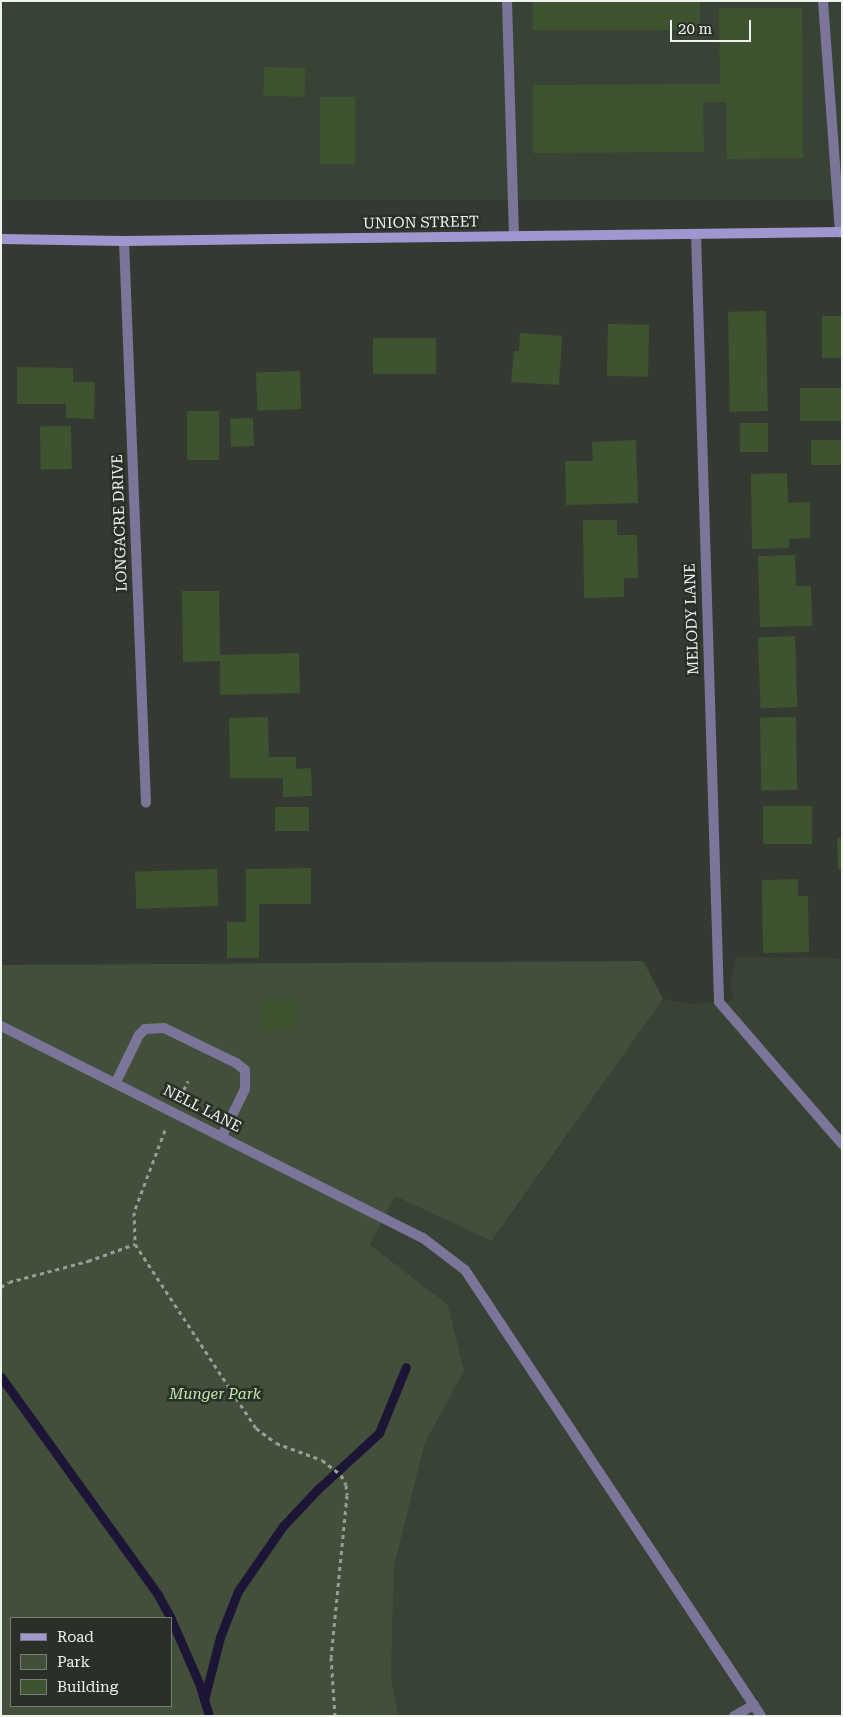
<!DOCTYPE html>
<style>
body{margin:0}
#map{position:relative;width:843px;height:1717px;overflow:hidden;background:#343931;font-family:"Roboto Serif",serif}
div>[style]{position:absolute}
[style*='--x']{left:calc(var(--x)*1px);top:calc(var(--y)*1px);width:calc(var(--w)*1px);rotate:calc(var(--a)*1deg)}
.built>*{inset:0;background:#394335;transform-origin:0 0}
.green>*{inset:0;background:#42503b}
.stream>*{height:9px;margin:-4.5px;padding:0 4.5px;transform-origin:4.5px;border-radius:4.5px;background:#1d1536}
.building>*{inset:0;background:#3e5431;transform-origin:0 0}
.path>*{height:3px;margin-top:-1.5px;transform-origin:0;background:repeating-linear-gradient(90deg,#989d96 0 4px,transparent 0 8px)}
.service>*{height:10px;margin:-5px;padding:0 5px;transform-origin:5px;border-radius:5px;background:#7a7599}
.minor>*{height:10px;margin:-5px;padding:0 5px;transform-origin:5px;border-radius:5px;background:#7a7599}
.secondary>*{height:10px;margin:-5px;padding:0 5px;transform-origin:5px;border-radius:5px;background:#a097d0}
span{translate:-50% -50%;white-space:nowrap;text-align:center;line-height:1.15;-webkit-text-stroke:5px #2a2f27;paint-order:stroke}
.street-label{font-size:15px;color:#eff3ed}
.park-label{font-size:15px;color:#c2ebad;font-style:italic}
.frame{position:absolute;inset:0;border:2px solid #eff3ed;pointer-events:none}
.legend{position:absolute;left:10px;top:1617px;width:162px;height:90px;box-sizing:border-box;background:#2a2f27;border:1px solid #797d76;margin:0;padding:6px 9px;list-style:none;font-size:15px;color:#eff3ed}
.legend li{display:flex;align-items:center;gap:10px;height:25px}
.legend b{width:25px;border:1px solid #797d76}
.scale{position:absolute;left:670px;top:20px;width:81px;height:22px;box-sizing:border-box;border:2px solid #eff3ed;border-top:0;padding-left:6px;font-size:15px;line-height:18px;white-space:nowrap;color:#eff3ed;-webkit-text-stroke:4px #2a2f27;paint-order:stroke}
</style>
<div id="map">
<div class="built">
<div style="left:1px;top:1px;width:841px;height:199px"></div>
<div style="clip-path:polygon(736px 957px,842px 958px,842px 1716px,398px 1716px,391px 1676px,394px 1567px,425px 1443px,464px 1371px,370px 1245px,395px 1196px,493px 1241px,663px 999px,689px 1004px,735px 1001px,730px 985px)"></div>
</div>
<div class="green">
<div style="clip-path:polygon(evenodd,643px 961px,663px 999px,492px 1241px,395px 1196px,370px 1245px,448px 1305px,464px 1371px,425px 1443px,394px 1567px,391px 1676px,398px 1716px,1px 1716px,1px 965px,643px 961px,11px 1618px,171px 1618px,171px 1706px,11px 1706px,11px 1618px)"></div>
</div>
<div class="stream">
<div style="--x:1;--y:1377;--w:269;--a:54.2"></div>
<div style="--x:158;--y:1595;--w:26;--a:61"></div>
<div style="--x:171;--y:1619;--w:70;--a:66.4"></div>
<div style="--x:199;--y:1683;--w:34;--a:73"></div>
<div style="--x:204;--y:1700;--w:65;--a:-75.7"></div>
<div style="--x:220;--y:1637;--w:49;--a:-68.6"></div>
<div style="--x:238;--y:1591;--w:79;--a:-55.3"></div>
<div style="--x:283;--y:1526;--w:51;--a:-46.6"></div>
<div style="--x:318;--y:1489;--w:83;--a:-42.6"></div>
<div style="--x:379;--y:1433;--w:71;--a:-67.8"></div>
</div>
<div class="building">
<div style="left:533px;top:1px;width:167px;height:29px"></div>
<div style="clip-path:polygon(719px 8px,802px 8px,803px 158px,727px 159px,726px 102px,703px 102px,704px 152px,533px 153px,533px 85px,720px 84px)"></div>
<div style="left:264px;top:67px;width:41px;height:29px;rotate:1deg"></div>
<div style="left:320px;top:97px;width:35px;height:67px"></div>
<div style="left:766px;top:311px;width:100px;height:38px;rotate:89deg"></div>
<div style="left:822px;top:316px;width:20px;height:42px"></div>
<div style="left:608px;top:324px;width:41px;height:52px;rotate:1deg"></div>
<div style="clip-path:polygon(520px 333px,562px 336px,559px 385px,511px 382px,514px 351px,519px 351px)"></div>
<div style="left:373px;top:338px;width:63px;height:36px"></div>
<div style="clip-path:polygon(17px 367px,73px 368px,73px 382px,95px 382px,94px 419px,66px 418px,66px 404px,17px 404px)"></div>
<div style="left:300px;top:371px;width:38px;height:44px;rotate:88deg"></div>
<div style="left:842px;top:388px;width:33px;height:42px;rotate:90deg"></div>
<div style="left:219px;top:411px;width:49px;height:32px;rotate:90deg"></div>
<div style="left:253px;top:418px;width:28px;height:23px;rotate:88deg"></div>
<div style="left:740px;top:423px;width:28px;height:29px"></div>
<div style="left:71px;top:426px;width:43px;height:31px;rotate:89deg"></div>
<div style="clip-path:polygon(636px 440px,638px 503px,566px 505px,565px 461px,593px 461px,592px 442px)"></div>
<div style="left:811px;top:440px;width:31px;height:25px"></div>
<div style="clip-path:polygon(787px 473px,788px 503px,810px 502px,810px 538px,789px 539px,789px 548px,752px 549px,751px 474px)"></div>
<div style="clip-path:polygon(583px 520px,617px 520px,617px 535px,637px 535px,638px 578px,624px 578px,624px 597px,584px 598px)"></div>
<div style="clip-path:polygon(795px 555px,796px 586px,811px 586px,812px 626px,760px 627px,758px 556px)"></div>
<div style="clip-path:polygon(182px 591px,219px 591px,220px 655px,299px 653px,300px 693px,220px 695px,220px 661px,183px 662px)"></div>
<div style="left:795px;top:636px;width:71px;height:37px;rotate:88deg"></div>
<div style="clip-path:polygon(268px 717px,269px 757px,296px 757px,296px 769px,311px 768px,312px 796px,283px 797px,283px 778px,230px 778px,229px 718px)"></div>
<div style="left:796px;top:717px;width:73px;height:36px;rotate:89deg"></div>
<div style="left:812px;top:806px;width:38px;height:49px;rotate:90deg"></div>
<div style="left:275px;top:807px;width:34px;height:24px"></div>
<div style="clip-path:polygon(837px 838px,842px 838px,842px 869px,838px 869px)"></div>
<div style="clip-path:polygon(311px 868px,311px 904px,259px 904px,259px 958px,227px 958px,227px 922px,246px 922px,246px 869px)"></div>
<div style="left:217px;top:869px;width:37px;height:82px;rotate:88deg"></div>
<div style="clip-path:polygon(798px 879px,798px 896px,808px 896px,809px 952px,763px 953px,762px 880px)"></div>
<div style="left:260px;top:999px;width:37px;height:31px"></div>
</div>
<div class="path">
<div style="--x:180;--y:1097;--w:18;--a:-63"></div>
<div style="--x:165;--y:1130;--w:88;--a:110.7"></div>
<div style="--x:134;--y:1212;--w:32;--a:88"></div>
<div style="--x:135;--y:1244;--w:220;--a:56.7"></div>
<div style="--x:256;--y:1428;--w:25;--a:37"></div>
<div style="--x:276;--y:1443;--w:49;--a:20.3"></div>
<div style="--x:322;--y:1460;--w:24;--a:38"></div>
<div style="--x:341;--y:1475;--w:11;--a:63"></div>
<div style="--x:346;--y:1485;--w:10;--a:84"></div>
<div style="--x:347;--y:1495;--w:163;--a:95.6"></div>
<div style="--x:331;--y:1657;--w:59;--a:86.1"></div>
<div style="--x:1;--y:1287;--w:9;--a:-32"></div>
<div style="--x:9;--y:1282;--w:82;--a:-14.9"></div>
<div style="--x:88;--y:1261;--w:50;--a:-19.9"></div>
</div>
<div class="service">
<div style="--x:507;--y:1;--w:235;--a:88.3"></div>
<div style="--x:823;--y:1;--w:232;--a:85.8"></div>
<div style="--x:719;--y:1002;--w:188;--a:49.1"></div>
<div style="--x:1;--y:1026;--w:472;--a:26.7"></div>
<div style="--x:423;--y:1238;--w:53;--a:37.3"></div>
<div style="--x:465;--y:1270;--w:535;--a:56.43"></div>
<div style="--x:116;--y:1082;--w:52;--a:-63.9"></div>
<div style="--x:139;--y:1035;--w:8;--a:-45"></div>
<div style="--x:145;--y:1029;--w:19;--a:-3"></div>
<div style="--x:164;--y:1028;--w:80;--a:25.9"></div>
<div style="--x:236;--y:1063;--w:11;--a:38"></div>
<div style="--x:245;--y:1070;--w:19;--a:90"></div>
<div style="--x:245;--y:1089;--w:52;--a:116.1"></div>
<div style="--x:734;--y:1716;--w:23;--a:-29"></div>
</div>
<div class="minor">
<div style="--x:696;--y:234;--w:768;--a:88.28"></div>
<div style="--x:124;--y:241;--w:562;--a:87.76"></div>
</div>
<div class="secondary">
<div style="--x:1;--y:239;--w:123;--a:0.9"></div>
<div style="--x:124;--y:241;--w:718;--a:-0.72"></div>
</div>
<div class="street-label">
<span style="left:421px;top:223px;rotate:-1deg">UNION STREET</span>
<span style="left:120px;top:523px;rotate:-92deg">LONGACRE DRIVE</span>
<span style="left:692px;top:619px;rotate:-92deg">MELODY LANE</span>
<span style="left:202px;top:1109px;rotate:27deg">NELL LANE</span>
</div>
<div class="park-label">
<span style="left:215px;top:1395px">Munger Park</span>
</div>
<div class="frame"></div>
<ul class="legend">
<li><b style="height:6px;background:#a097d0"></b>Road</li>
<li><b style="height:14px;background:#42503b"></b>Park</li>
<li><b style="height:14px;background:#3e5431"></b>Building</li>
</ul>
<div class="scale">20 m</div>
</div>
